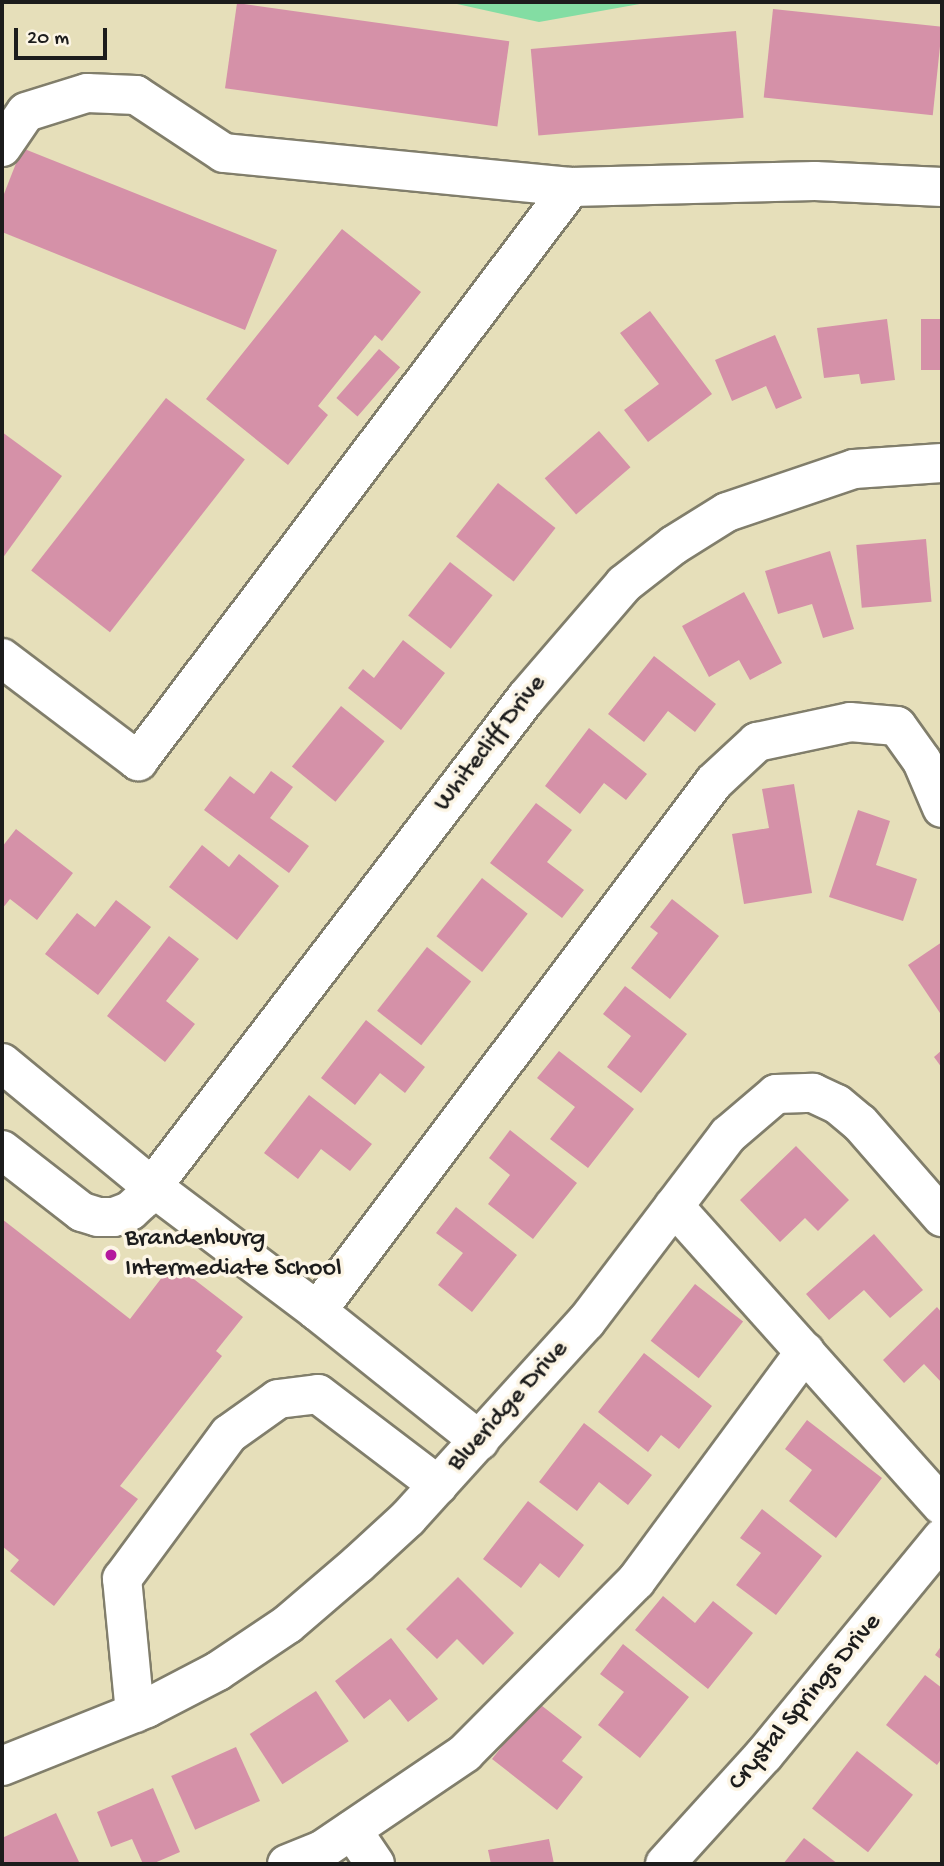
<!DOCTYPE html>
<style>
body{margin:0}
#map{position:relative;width:944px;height:1866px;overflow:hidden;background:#e6dfba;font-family:"Gochi Hand",sans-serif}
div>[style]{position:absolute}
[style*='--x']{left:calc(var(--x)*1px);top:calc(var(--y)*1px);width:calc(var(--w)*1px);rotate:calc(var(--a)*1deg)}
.green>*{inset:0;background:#83dda3}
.building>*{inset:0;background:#d591a8;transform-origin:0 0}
.roads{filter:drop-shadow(2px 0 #817e6b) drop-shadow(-2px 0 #817e6b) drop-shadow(0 2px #817e6b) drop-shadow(0 -2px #817e6b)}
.minor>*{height:38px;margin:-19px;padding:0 19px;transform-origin:19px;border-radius:19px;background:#fff}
.dots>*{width:19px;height:19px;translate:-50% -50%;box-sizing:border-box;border:4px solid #fcf5e5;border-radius:50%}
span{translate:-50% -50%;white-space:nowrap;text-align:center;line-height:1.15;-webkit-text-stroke:7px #fcf5e5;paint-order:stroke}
.street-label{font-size:26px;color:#1c1c1c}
.poi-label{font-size:26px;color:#1c1c1c}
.left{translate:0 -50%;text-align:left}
.frame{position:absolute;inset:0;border:4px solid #1c1c1c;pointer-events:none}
.scale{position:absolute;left:14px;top:28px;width:93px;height:32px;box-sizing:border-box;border:4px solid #1c1c1c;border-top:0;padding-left:9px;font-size:21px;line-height:24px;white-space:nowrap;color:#1c1c1c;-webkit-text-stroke:5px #fcf5e5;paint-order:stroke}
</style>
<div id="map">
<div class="green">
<div style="clip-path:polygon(448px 2px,651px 2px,539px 22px)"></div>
</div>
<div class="building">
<div style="left:237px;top:3px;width:275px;height:86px;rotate:8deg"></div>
<div style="left:773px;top:9px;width:170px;height:89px;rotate:6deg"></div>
<div style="left:736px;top:31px;width:87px;height:206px;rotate:85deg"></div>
<div style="clip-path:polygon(22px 148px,277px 250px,245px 330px,2px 232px,2px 199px)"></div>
<div style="clip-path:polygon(342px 229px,421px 292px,382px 341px,375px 335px,318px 406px,328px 415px,288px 465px,206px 399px)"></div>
<div style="clip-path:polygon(650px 311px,712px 394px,648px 442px,624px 410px,659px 384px,620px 333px)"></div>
<div style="clip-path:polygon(887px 319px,895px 380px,861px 384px,859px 374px,824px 378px,817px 328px)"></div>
<div style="left:921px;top:319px;width:21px;height:51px"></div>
<div style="clip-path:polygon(775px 335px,802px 398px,776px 409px,766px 386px,732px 401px,715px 360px)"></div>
<div style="left:379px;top:349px;width:28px;height:65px;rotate:41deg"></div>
<div style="left:166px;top:398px;width:100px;height:219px;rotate:38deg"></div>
<div style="left:599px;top:431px;width:48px;height:72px;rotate:49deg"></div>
<div style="clip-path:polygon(2px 432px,62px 476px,2px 559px)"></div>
<div style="left:498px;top:483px;width:73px;height:68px;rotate:38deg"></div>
<div style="left:926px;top:539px;width:63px;height:70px;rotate:85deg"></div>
<div style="clip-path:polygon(830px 551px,854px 629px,823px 638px,812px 604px,778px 614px,765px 571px)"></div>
<div style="left:450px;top:562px;width:54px;height:68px;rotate:38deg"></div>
<div style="clip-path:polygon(744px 592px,782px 663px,750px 680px,739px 660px,709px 677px,682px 626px)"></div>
<div style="clip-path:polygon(403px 640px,445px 673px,401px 730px,348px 688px,363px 669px,374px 678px)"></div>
<div style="clip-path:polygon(654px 656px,716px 704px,695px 732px,668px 711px,644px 742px,608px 714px)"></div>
<div style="left:341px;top:706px;width:56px;height:78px;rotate:39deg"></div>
<div style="clip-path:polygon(589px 728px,647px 774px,626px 800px,604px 783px,580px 814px,545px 786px)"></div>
<div style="clip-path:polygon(271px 771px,293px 787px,270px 818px,309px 846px,289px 873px,204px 810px,230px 776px,254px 794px)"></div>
<div style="clip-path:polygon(794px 784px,812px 893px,744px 904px,732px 834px,769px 828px,762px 789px)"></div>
<div style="clip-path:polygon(536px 803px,572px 830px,547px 862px,584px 890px,562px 918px,490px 863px)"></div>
<div style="clip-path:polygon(858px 810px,890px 821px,876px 865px,917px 879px,903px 921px,829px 897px)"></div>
<div style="clip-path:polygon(16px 829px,73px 873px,37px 920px,10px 899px,2px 909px,2px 847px)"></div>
<div style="clip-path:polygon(202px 845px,229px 867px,239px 854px,279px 886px,237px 940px,169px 887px)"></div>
<div style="left:482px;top:878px;width:58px;height:74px;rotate:38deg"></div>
<div style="clip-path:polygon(672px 899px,719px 936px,670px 999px,631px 968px,658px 933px,650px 927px)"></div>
<div style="clip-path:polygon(116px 900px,151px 927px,98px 995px,45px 954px,77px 913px,95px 927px)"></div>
<div style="clip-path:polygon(169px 936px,199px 959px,166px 1001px,195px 1024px,165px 1062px,107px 1016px)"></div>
<div style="clip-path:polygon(942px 942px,942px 1016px,908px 965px)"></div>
<div style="left:427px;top:947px;width:56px;height:81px;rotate:38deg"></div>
<div style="clip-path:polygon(625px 986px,687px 1034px,641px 1093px,607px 1067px,631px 1036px,603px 1014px)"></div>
<div style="clip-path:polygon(366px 1020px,425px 1067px,405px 1093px,380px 1073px,355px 1105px,321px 1078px)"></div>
<div style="clip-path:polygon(942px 1050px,942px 1068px,934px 1057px)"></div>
<div style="clip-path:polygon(559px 1051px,634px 1109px,588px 1168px,550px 1139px,575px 1107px,537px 1078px)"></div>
<div style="clip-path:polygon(309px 1095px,372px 1144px,350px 1171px,321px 1149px,298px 1179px,264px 1153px)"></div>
<div style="clip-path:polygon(510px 1130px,577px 1183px,533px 1239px,488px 1204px,510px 1175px,489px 1158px)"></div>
<div style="clip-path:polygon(796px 1146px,849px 1200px,818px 1231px,805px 1218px,780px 1242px,740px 1200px)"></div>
<div style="clip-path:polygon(456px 1207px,517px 1255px,472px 1312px,438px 1285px,463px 1253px,436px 1233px)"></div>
<div style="clip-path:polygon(2px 1219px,130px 1319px,173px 1263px,243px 1317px,216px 1351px,222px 1356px,120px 1486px,138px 1499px,54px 1606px,10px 1571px,19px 1560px,2px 1546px)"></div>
<div style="clip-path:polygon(874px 1234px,923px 1290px,890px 1318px,864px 1290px,829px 1320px,806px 1294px)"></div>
<div style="left:695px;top:1284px;width:61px;height:72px;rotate:38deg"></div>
<div style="clip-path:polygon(937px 1307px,942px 1313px,942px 1383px,924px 1364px,904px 1383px,883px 1360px)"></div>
<div style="clip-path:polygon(644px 1353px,712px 1406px,679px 1449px,661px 1435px,648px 1452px,598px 1412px)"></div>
<div style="clip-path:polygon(807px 1420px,882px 1478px,836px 1538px,789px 1501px,812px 1470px,785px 1449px)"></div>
<div style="clip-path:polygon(584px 1423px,652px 1475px,628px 1505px,599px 1482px,577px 1511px,539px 1482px)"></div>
<div style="clip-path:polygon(528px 1501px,584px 1545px,559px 1578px,540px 1563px,521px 1588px,483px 1559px)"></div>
<div style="clip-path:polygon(762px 1509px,822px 1556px,776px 1615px,736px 1585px,761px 1553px,740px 1538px)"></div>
<div style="clip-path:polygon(458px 1577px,514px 1633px,483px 1665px,457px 1639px,437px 1659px,406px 1629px)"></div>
<div style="clip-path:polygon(663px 1596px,695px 1623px,713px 1601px,753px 1633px,708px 1689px,635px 1630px)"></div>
<div style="clip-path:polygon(391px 1638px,438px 1699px,408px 1722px,390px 1699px,364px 1719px,335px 1681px)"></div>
<div style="clip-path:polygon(623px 1644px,689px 1697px,640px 1758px,598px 1725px,624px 1692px,600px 1674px)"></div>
<div style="clip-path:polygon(942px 1645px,942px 1660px,935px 1655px)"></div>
<div style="clip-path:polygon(925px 1675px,942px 1688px,942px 1758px,937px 1765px,886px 1725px)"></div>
<div style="left:316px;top:1691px;width:60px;height:79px;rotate:57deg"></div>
<div style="clip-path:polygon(537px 1702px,582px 1737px,562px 1761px,583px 1777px,557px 1810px,492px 1759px)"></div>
<div style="left:236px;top:1747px;width:59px;height:71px;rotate:66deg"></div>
<div style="left:857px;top:1751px;width:71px;height:73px;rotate:38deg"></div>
<div style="clip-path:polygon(153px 1788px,180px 1852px,152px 1864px,143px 1864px,132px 1839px,111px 1847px,97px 1812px)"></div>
<div style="clip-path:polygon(56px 1813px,80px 1864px,2px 1864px,2px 1838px)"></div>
<div style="clip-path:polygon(804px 1838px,838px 1864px,783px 1864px)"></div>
<div style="clip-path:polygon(549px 1839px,554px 1864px,491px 1864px,488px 1850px)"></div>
</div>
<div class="roads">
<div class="minor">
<div style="--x:2;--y:147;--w:42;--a:-55.6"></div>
<div style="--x:26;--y:112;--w:64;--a:-17.3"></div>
<div style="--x:87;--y:93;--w:49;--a:2.3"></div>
<div style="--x:136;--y:95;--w:105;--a:33.4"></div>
<div style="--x:224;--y:153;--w:349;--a:5.6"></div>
<div style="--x:2;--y:658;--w:171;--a:37.1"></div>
<div style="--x:138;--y:761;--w:719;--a:-52.97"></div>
<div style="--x:571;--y:187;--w:244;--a:-1.4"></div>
<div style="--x:815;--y:181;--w:127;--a:2.7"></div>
<div style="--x:2;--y:1063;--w:192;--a:39.5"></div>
<div style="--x:150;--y:1185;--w:209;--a:37"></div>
<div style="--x:317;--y:1311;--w:208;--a:38.6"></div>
<div style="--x:2;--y:1150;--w:101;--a:37.8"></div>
<div style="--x:82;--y:1212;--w:17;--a:17"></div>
<div style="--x:98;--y:1217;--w:16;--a:0"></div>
<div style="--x:114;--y:1217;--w:17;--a:-21"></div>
<div style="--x:130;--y:1211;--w:16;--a:-43"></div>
<div style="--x:142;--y:1200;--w:632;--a:-52.59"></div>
<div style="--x:526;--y:698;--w:150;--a:-49.3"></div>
<div style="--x:624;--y:584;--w:63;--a:-38"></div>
<div style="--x:674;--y:545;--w:62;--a:-31.9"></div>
<div style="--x:727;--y:512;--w:134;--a:-18.7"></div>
<div style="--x:854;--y:469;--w:88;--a:-3.9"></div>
<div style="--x:674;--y:1206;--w:402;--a:48.2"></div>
<div style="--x:317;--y:1311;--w:661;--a:-53.11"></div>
<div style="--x:714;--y:782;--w:59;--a:-42.9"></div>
<div style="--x:757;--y:742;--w:95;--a:-12.1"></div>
<div style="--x:850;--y:722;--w:47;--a:4.9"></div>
<div style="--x:897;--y:726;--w:43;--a:54.5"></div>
<div style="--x:922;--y:761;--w:51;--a:66.9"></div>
<div style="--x:135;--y:1713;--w:135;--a:-95.5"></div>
<div style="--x:122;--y:1579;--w:180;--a:-53.6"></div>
<div style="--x:229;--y:1434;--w:60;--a:-35.5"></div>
<div style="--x:278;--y:1399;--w:40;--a:-7.1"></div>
<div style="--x:318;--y:1394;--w:151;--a:37.2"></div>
<div style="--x:2;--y:1766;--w:156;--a:-21.8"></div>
<div style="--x:147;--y:1708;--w:80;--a:-27.5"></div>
<div style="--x:218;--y:1671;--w:84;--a:-33.9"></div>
<div style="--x:288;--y:1624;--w:92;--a:-40.6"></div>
<div style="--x:358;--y:1564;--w:68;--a:-42.6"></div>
<div style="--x:408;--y:1518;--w:265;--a:-47.8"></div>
<div style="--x:586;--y:1322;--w:235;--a:-52.8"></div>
<div style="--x:728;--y:1135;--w:63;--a:-40.5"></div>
<div style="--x:776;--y:1094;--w:37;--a:-2"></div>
<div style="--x:813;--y:1093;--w:26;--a:25"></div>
<div style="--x:837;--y:1104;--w:30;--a:40"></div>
<div style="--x:860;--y:1123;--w:125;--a:48.9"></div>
<div style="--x:352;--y:1830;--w:41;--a:55.9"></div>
<div style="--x:287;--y:1864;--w:38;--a:-22"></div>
<div style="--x:322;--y:1850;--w:173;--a:-34.1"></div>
<div style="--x:465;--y:1753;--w:243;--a:-45.2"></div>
<div style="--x:636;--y:1581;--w:285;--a:-53.6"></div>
<div style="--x:665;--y:1864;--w:147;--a:-47.8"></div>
<div style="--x:764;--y:1755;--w:281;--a:-50.6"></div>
</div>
</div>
<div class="dots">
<div style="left:111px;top:1255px;background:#b5179e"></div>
</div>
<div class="street-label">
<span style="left:491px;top:744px;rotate:-52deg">Whitecliff Drive</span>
<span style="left:509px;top:1407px;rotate:-48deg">Blueridge Drive</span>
<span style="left:806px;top:1703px;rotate:-50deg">Crystal Springs Drive</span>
</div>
<div class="poi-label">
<span class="left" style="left:125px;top:1255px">Brandenburg<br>Intermediate School</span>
</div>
<div class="frame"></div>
<div class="scale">20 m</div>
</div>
